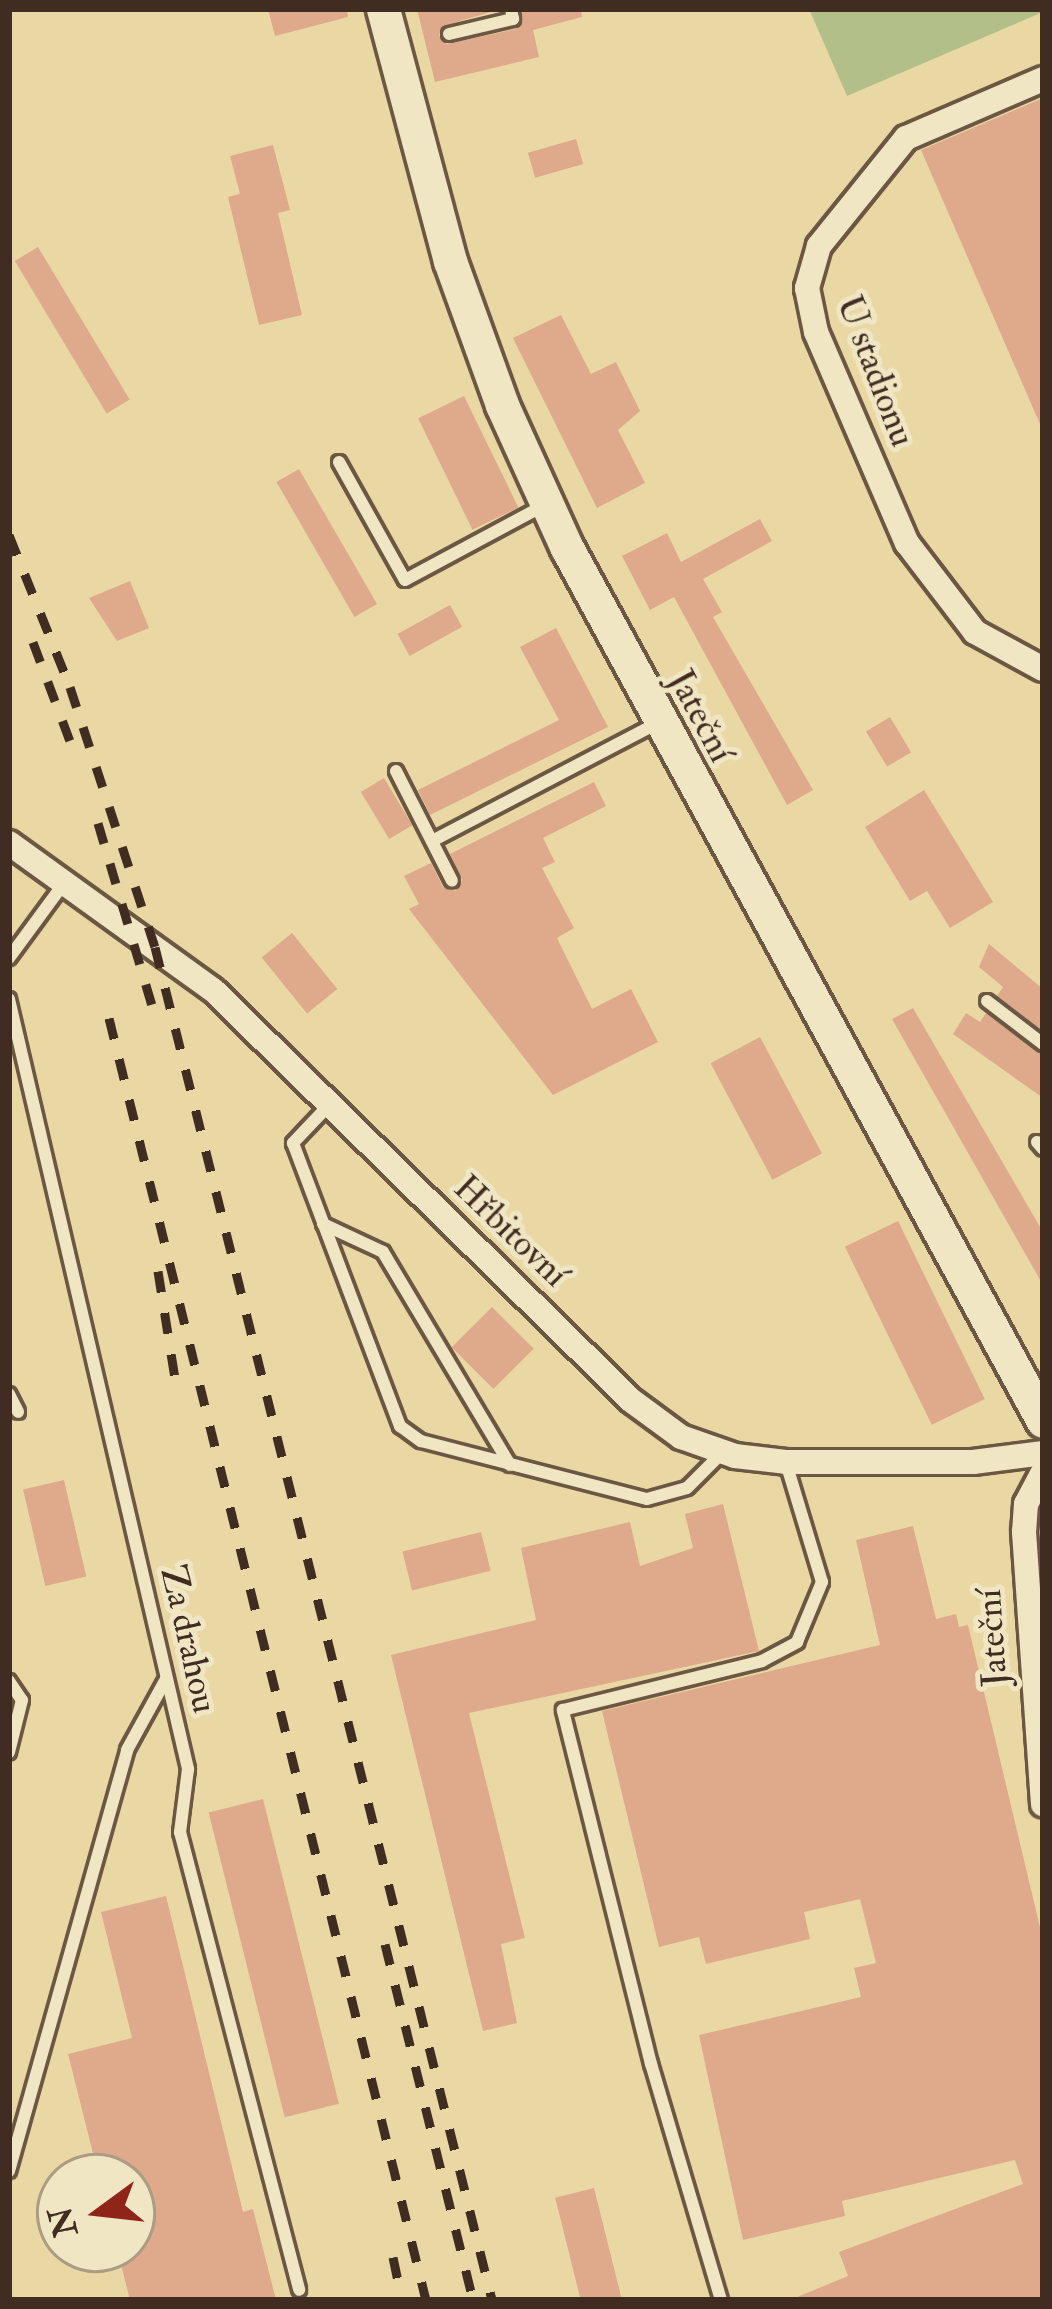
<!DOCTYPE html>
<meta charset="utf-8">
<style>
body{margin:0}
#map{position:relative;width:1052px;height:2309px;overflow:hidden;background:#e9d8a4;font-family:"IM FELL Double Pica",serif}
div>[style]{position:absolute}
[style*='--x']{left:calc(var(--x)*1px);top:calc(var(--y)*1px);width:calc(var(--w)*1px);rotate:calc(var(--a)*1deg)}
.green>*{inset:0;background:#b3bf88}
.building>*{inset:0;background:#dfa98b;transform-origin:0 0}
.roads{filter:drop-shadow(3px 0 #6b5742) drop-shadow(-3px 0 #6b5742) drop-shadow(0 3px #6b5742) drop-shadow(0 -3px #6b5742)}
.service>*{height:12px;margin:-6px;padding:0 6px;transform-origin:6px;border-radius:6px;background:#f1e6c4}
.minor>*{height:24px;margin:-12px;padding:0 12px;transform-origin:12px;border-radius:12px;background:#f1e6c4}
.secondary>*{height:33px;margin:-16.5px;padding:0 16.5px;transform-origin:16.5px;border-radius:16.5px;background:#f1e6c4}
.rail>*{height:9px;margin-top:-4.5px;transform-origin:0;background:repeating-linear-gradient(90deg,#412c22 0 21px,transparent 0 42px)}
span{translate:-50% -50%;white-space:nowrap;text-align:center;line-height:1.15;-webkit-text-stroke:10px #f1e6c4;paint-order:stroke}
.street-label{font-size:36px;color:#412c22}
.frame{position:absolute;inset:0;border:12px solid #412c22;pointer-events:none}
.north{position:absolute;left:36px;top:2153px;width:120px;height:120px;box-sizing:border-box;background:#f1e6c4;border:3px solid #ab9c83;border-radius:50%;rotate:255deg;font-size:33px;font-weight:700;line-height:48px;text-align:center;color:#412c22}
.north::after{content:'';display:block;margin:auto;width:42px;height:54px;background:#8f2418;clip-path:polygon(50% 0,100% 100%,50% 72%,0 100%)}
</style>
<div id="map">
<div class="green">
<div style="clip-path:polygon(809px 9px,1043px 9px,1043px 12px,847px 96px)"></div>
</div>
<div class="building">
<div style="clip-path:polygon(268px 9px,347px 9px,348px 17px,275px 36px)"></div>
<div style="clip-path:polygon(417px 9px,501px 9px,443px 26px,439px 35px,447px 44px,516px 29px,522px 9px,581px 9px,582px 17px,533px 30px,539px 57px,435px 82px)"></div>
<div style="clip-path:polygon(1043px 98px,1043px 431px,921px 150px)"></div>
<div style="left:576px;top:139px;width:26px;height:50px;rotate:74deg"></div>
<div style="clip-path:polygon(273px 145px,290px 210px,278px 213px,302px 315px,259px 325px,228px 197px,240px 194px,230px 156px)"></div>
<div style="left:38px;top:247px;width:178px;height:27px;rotate:59deg"></div>
<div style="clip-path:polygon(561px 315px,591px 374px,616px 362px,640px 411px,618px 430px,645px 483px,597px 508px,513px 338px)"></div>
<div style="left:464px;top:396px;width:124px;height:51px;rotate:64deg"></div>
<div style="left:299px;top:469px;width:156px;height:26px;rotate:60deg"></div>
<div style="clip-path:polygon(760px 519px,772px 541px,703px 579px,722px 612px,713px 617px,813px 790px,787px 805px,674px 597px,650px 610px,622px 556px,667px 533px,681px 562px)"></div>
<div style="clip-path:polygon(130px 581px,149px 628px,117px 641px,89px 598px)"></div>
<div style="left:450px;top:605px;width:25px;height:60px;rotate:61deg"></div>
<div style="clip-path:polygon(556px 628px,608px 727px,430px 815px,418px 790px,559px 720px,520px 647px)"></div>
<div style="left:890px;top:717px;width:41px;height:28px;rotate:59deg"></div>
<div style="left:384px;top:778px;width:55px;height:27px;rotate:59deg"></div>
<div style="clip-path:polygon(594px 782px,606px 806px,543px 838px,555px 862px,542px 868px,574px 928px,557px 938px,592px 1009px,631px 989px,658px 1042px,553px 1095px,409px 909px,419px 904px,404px 876px,431px 863px,443px 887px,456px 891px,462px 880px,450px 854px)"></div>
<div style="clip-path:polygon(924px 790px,993px 902px,950px 928px,927px 891px,910px 901px,865px 827px)"></div>
<div style="left:292px;top:933px;width:72px;height:39px;rotate:51deg"></div>
<div style="clip-path:polygon(989px 944px,1043px 989px,1043px 1031px,997px 996px,1003px 987px,979px 967px)"></div>
<div style="clip-path:polygon(913px 1008px,1043px 1232px,1043px 1285px,892px 1019px)"></div>
<div style="clip-path:polygon(966px 1013px,980px 1022px,986px 1013px,1043px 1054px,1043px 1098px,953px 1034px)"></div>
<div style="left:760px;top:1037px;width:132px;height:56px;rotate:62deg"></div>
<div style="left:898px;top:1221px;width:198px;height:59px;rotate:64deg"></div>
<div style="left:492px;top:1307px;width:59px;height:57px;rotate:45deg"></div>
<div style="left:64px;top:1480px;width:99px;height:42px;rotate:77deg"></div>
<div style="clip-path:polygon(723px 1504px,759px 1651px,469px 1713px,525px 1938px,501px 1944px,517px 2023px,483px 2031px,391px 1655px,536px 1620px,521px 1548px,630px 1522px,640px 1566px,693px 1548px,685px 1514px)"></div>
<div style="clip-path:polygon(913px 1526px,936px 1619px,956px 1614px,959px 1627px,968px 1625px,1043px 1940px,1043px 2300px,790px 2300px,848px 2276px,839px 2252px,1023px 2184px,1015px 2160px,842px 2201px,845px 2216px,743px 2240px,699px 2035px,861px 1997px,854px 1968px,876px 1963px,860px 1899px,804px 1912px,810px 1939px,706px 1964px,699px 1937px,659px 1947px,602px 1711px,880px 1645px,856px 1540px)"></div>
<div style="left:481px;top:1532px;width:40px;height:81px;rotate:76deg"></div>
<div style="left:263px;top:1799px;width:314px;height:56px;rotate:76deg"></div>
<div style="clip-path:polygon(166px 1896px,243px 2212px,253px 2209px,276px 2300px,130px 2300px,117px 2249px,132px 2249px,132px 2177px,99px 2177px,68px 2054px,132px 2038px,101px 1912px)"></div>
<div style="left:594px;top:2188px;width:115px;height:40px;rotate:76deg"></div>
</div>
<div class="roads">
<div class="service">
<div style="--x:449;--y:34;--w:66;--a:-13.2"></div>
<div style="--x:513;--y:19;--w:10;--a:-101"></div>
<div style="--x:339;--y:462;--w:135;--a:60.8"></div>
<div style="--x:405;--y:580;--w:157;--a:-28.2"></div>
<div style="--x:396;--y:771;--w:123;--a:63"></div>
<div style="--x:432;--y:841;--w:257;--a:-27.6"></div>
<div style="--x:9;--y:958;--w:93;--a:-53.7"></div>
<div style="--x:9;--y:999;--w:791;--a:76.91"></div>
<div style="--x:188;--y:1769;--w:64;--a:97.2"></div>
<div style="--x:180;--y:1832;--w:473;--a:75.4"></div>
<div style="--x:987;--y:1001;--w:71;--a:37.5"></div>
<div style="--x:330;--y:1104;--w:54;--a:133.5"></div>
<div style="--x:293;--y:1143;--w:303;--a:69.3"></div>
<div style="--x:400;--y:1426;--w:26;--a:36"></div>
<div style="--x:421;--y:1441;--w:233;--a:14.4"></div>
<div style="--x:647;--y:1499;--w:41;--a:-15.4"></div>
<div style="--x:687;--y:1488;--w:49;--a:-45"></div>
<div style="--x:1037;--y:1142;--w:9;--a:49"></div>
<div style="--x:323;--y:1224;--w:66;--a:25"></div>
<div style="--x:383;--y:1252;--w:248;--a:59.2"></div>
<div style="--x:9;--y:1394;--w:20;--a:63"></div>
<div style="--x:9;--y:1681;--w:23;--a:56"></div>
<div style="--x:22;--y:1700;--w:54;--a:104"></div>
<div style="--x:9;--y:2171;--w:437;--a:-74.3"></div>
<div style="--x:127;--y:1750;--w:81;--a:-61.2"></div>
<div style="--x:721;--y:2300;--w:246;--a:-106.5"></div>
<div style="--x:651;--y:2064;--w:365;--a:-104"></div>
<div style="--x:563;--y:1710;--w:205;--a:-13.8"></div>
<div style="--x:762;--y:1661;--w:40;--a:-28"></div>
<div style="--x:797;--y:1642;--w:65;--a:-67.4"></div>
<div style="--x:822;--y:1582;--w:124;--a:-106.8"></div>
</div>
<div class="minor">
<div style="--x:1043;--y:79;--w:149;--a:156.7"></div>
<div style="--x:906;--y:138;--w:139;--a:128.9"></div>
<div style="--x:819;--y:246;--w:44;--a:105.9"></div>
<div style="--x:807;--y:288;--w:45;--a:78.4"></div>
<div style="--x:816;--y:332;--w:230;--a:66.7"></div>
<div style="--x:907;--y:543;--w:112;--a:52.6"></div>
<div style="--x:975;--y:632;--w:77;--a:28.6"></div>
<div style="--x:9;--y:843;--w:251;--a:35.8"></div>
<div style="--x:213;--y:990;--w:587;--a:44.45"></div>
<div style="--x:632;--y:1401;--w:61;--a:36.3"></div>
<div style="--x:681;--y:1437;--w:57;--a:19.4"></div>
<div style="--x:735;--y:1456;--w:51;--a:6.7"></div>
<div style="--x:786;--y:1462;--w:187;--a:0"></div>
<div style="--x:973;--y:1462;--w:71;--a:-7.3"></div>
<div style="--x:1043;--y:1472;--w:36;--a:118"></div>
<div style="--x:1026;--y:1504;--w:28;--a:94"></div>
<div style="--x:1024;--y:1532;--w:273;--a:86"></div>
</div>
<div class="secondary">
<div style="--x:383;--y:9;--w:261;--a:75.1"></div>
<div style="--x:450;--y:261;--w:153;--a:70.1"></div>
<div style="--x:502;--y:405;--w:157;--a:65.6"></div>
<div style="--x:567;--y:548;--w:994;--a:61.4"></div>
</div>
</div>
<div class="rail">
<div style="--x:9;--y:535;--w:164;--a:68.1"></div>
<div style="--x:70;--y:687;--w:274;--a:71.9"></div>
<div style="--x:155;--y:947;--w:1394;--a:76.01"></div>
<div style="--x:33;--y:642;--w:114;--a:69.5"></div>
<div style="--x:98;--y:823;--w:197;--a:73.5"></div>
<div style="--x:109;--y:1018;--w:1321;--a:76.11"></div>
<div style="--x:158;--y:1271;--w:108;--a:81"></div>
<div style="--x:385;--y:1944;--w:367;--a:76.1"></div>
<div style="--x:393;--y:2257;--w:44;--a:78.2"></div>
</div>
<div class="street-label">
<span style="left:876px;top:371px;rotate:69deg">U stadionu</span>
<span style="left:701px;top:716px;rotate:62deg">Jateční</span>
<span style="left:511px;top:1231px;rotate:44deg">Hřbitovní</span>
<span style="left:992px;top:1638px;rotate:-94deg">Jateční</span>
<span style="left:189px;top:1639px;rotate:77deg">Za drahou</span>
</div>
<div class="frame"></div>
<div class="north">N</div>
</div>
